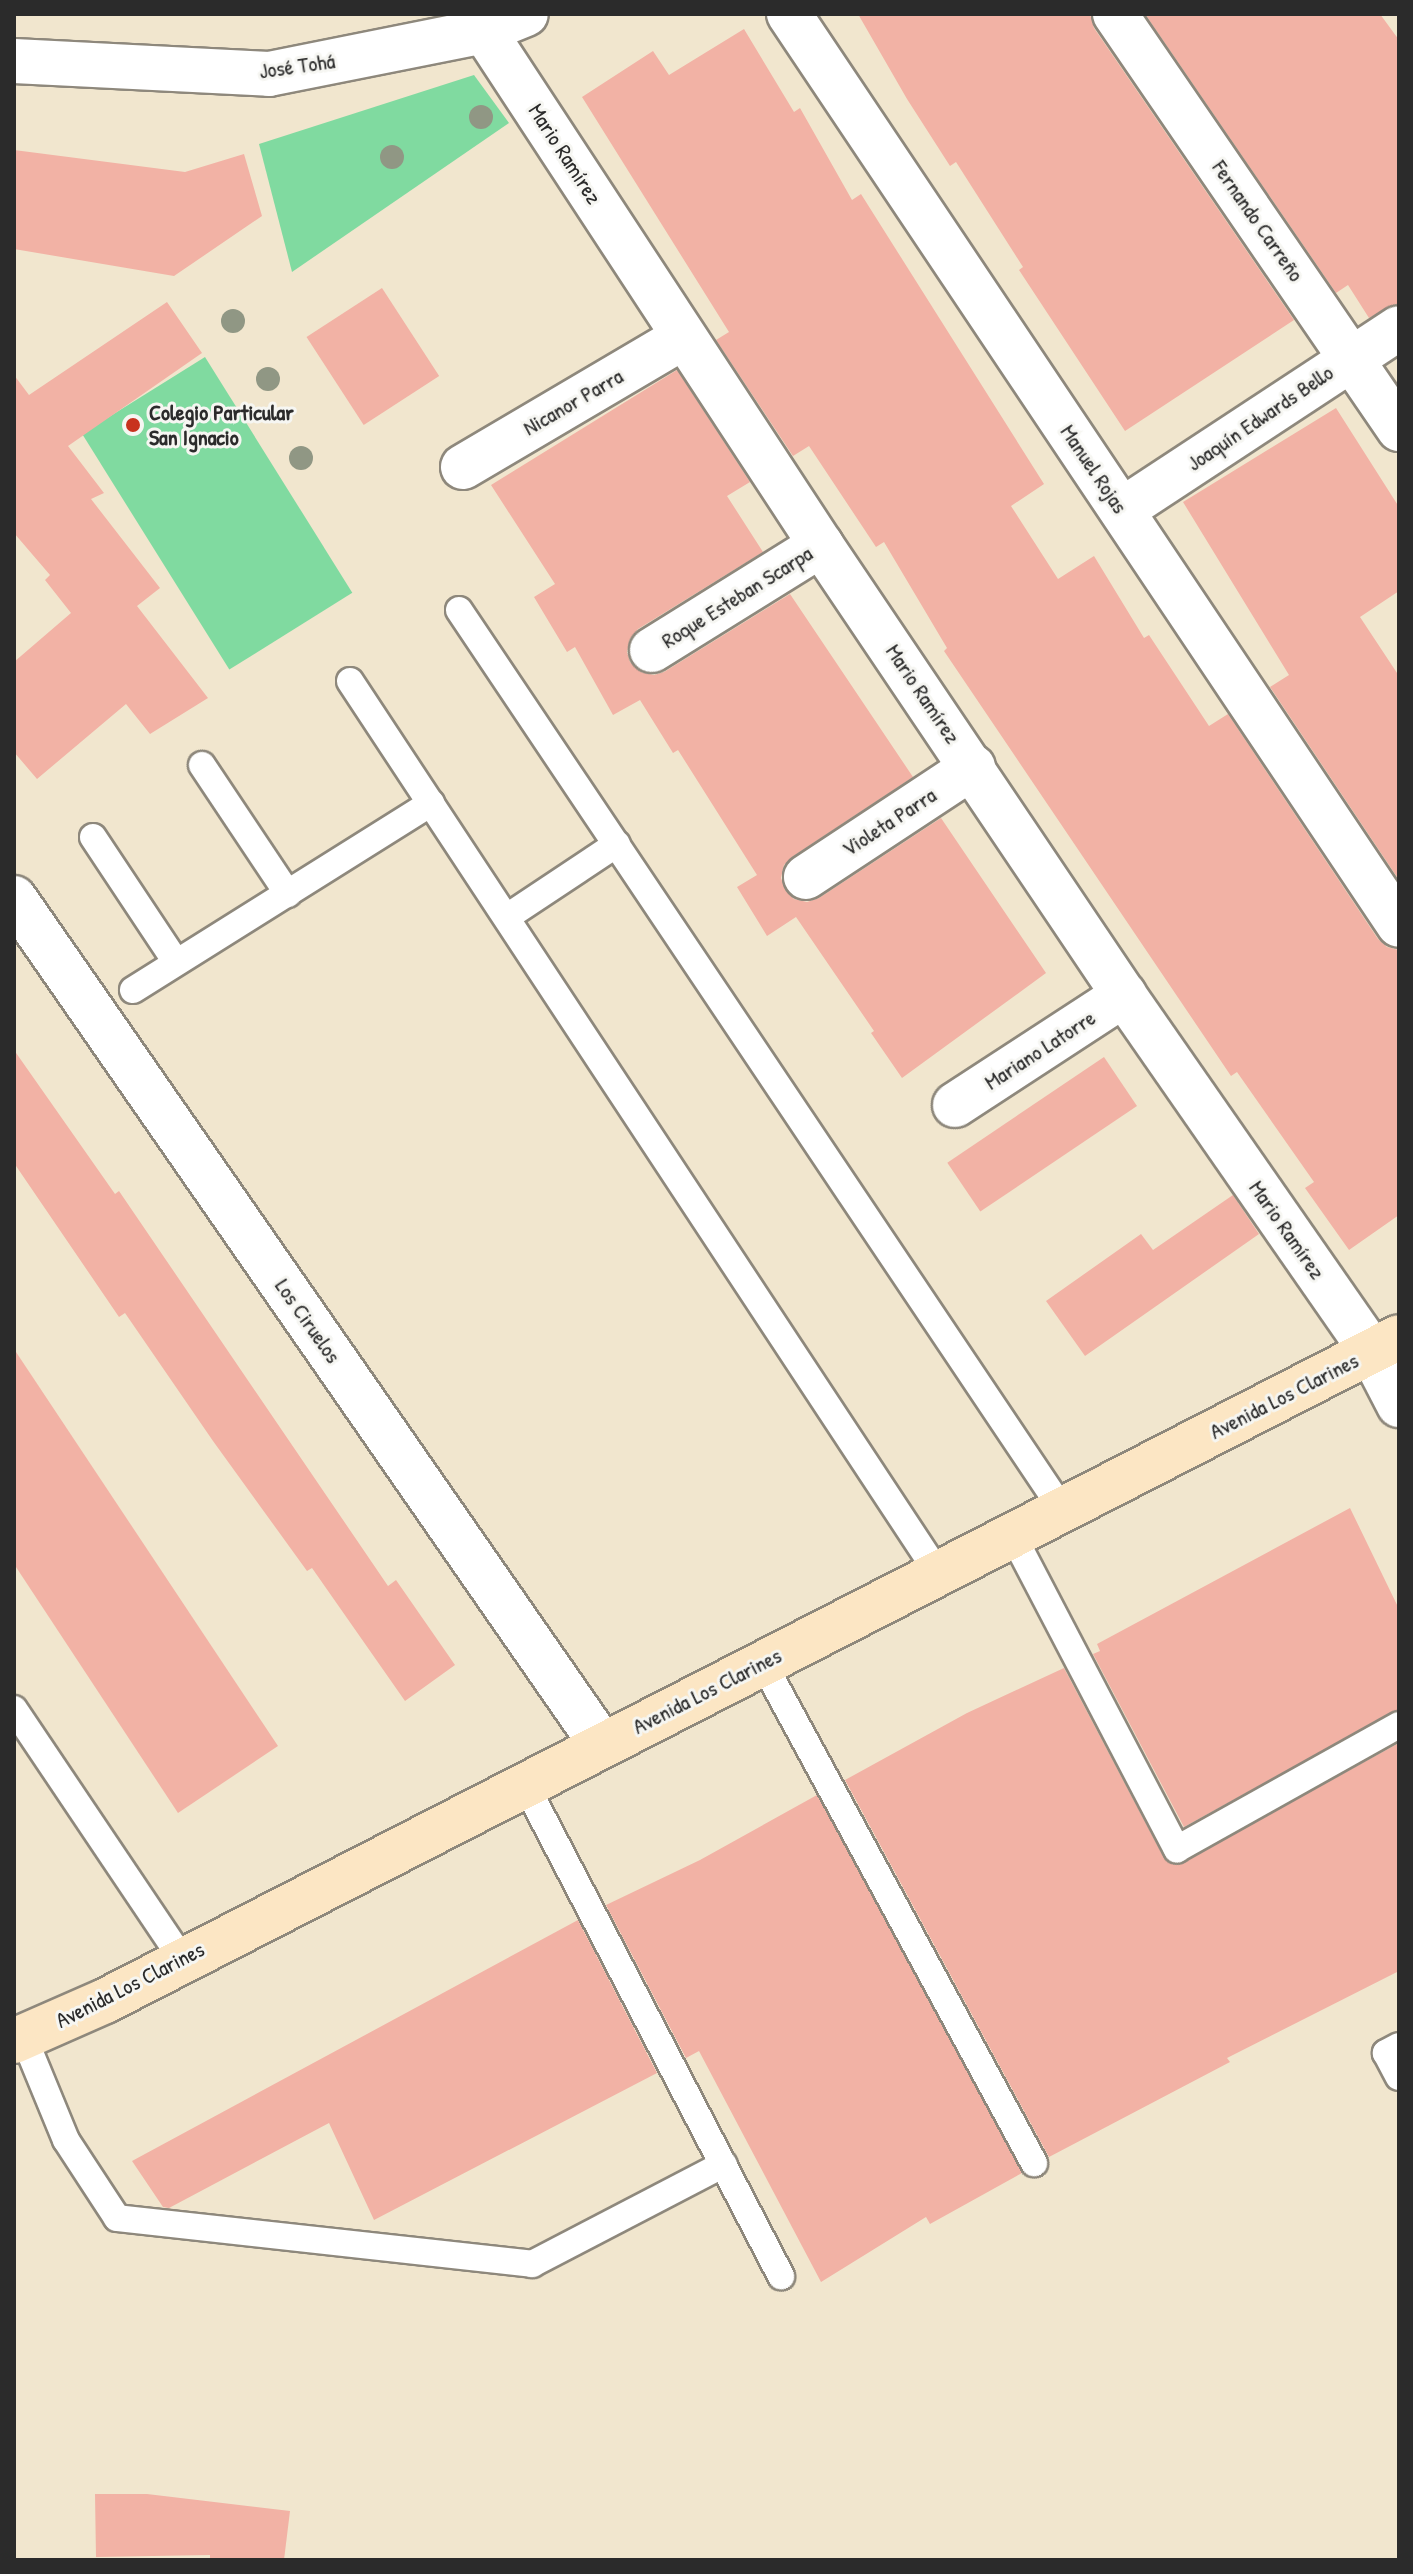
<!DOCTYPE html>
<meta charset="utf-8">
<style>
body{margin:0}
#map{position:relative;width:1413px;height:2574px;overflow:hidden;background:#f1e6ce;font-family:"Patrick Hand",sans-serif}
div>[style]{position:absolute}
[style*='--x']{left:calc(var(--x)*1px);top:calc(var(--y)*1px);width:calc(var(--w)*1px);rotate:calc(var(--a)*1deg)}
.green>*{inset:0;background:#80daa0;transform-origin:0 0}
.building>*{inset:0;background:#f2b2a5;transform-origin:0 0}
.roads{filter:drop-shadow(2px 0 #8e887c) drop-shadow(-2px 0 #8e887c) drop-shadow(0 2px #8e887c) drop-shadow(0 -2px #8e887c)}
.lane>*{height:26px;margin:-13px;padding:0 13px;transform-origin:13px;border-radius:13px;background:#fff}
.street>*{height:44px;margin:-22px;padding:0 22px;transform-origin:22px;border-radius:22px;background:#fff}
.secondary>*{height:44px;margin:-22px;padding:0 22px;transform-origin:22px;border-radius:22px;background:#fce6c4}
.trees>*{width:24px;height:24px;margin:-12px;border-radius:50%;background:#909784}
.dots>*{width:22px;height:22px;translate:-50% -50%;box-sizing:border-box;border:4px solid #f6f6f2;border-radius:50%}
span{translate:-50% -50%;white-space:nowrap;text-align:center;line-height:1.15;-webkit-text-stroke:6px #f6f6f2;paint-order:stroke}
.street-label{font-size:22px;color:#2b2b2b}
.poi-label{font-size:22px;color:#2b2b2b;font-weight:700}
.left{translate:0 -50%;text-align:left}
.frame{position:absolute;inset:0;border:16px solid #2b2b2b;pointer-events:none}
</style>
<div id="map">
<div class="green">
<div style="clip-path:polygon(474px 75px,509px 123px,292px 272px,259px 144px)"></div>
<div style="left:205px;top:357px;width:278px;height:145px;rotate:58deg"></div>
</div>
<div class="building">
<div style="clip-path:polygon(858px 14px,1090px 14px,1094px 28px,1294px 320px,1125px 431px,1019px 270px,1023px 267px,956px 162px,950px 166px,907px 99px)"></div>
<div style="clip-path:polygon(1145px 14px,1380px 14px,1399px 40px,1399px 303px,1369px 318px,1348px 285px,1336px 293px)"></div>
<div style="clip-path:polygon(744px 29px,794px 112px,800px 108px,852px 200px,861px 194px,1044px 484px,1011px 506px,1058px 579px,1094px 556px,1144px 638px,1149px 635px,1209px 726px,1228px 714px,1378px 939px,1387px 947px,1399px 950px,1399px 1215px,1349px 1250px,1305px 1188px,1314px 1182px,1237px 1072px,1231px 1076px,944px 651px,947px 648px,884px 542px,876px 547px,809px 446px,793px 456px,716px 340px,729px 332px,582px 97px,653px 51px,669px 75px)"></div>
<div style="clip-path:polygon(14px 150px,185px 172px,244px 154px,262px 216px,174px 276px,14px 249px)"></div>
<div style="left:382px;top:288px;width:105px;height:90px;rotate:57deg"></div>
<div style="clip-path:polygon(167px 302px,202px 353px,68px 446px,104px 493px,91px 499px,160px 588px,137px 606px,208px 698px,150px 734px,126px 704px,37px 779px,14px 752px,14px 662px,71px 613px,45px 580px,50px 575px,14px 533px,14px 375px,29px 395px)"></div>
<div style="clip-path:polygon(677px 370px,750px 482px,727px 496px,763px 552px,638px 629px,630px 639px,627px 652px,630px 662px,641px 672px,654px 675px,664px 672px,790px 594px,913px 777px,792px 857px,784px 865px,781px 878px,786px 891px,794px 899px,807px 902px,819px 898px,941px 818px,1046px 973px,902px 1078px,871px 1033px,874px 1031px,796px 917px,767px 936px,737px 887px,757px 875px,678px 750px,673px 753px,640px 700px,613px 715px,575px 647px,567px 652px,534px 597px,555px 584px,491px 485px)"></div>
<div style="clip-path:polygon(1336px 408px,1399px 507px,1399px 591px,1360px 617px,1399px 676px,1399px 880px,1270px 687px,1289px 675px,1183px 502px)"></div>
<div style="clip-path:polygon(14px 1050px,115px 1194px,119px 1191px,388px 1586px,396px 1580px,455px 1665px,405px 1701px,312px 1568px,307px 1571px,213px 1441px,125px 1313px,119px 1317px,14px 1163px)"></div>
<div style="left:1104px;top:1057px;width:59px;height:189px;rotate:56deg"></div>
<div style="clip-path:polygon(1233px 1195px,1259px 1234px,1085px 1356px,1046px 1301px,1141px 1234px,1153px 1250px)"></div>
<div style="clip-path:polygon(14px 1349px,278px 1746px,178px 1813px,14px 1564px)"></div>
<div style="clip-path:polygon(1350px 1508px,1399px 1609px,1399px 1709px,1184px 1827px,1093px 1654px,1100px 1651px,1097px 1644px)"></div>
<div style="clip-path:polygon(1064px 1668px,1163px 1856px,1176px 1865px,1399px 1743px,1399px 1971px,1227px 2058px,1230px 2062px,1049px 2157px,845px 1780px,967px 1713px)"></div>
<div style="clip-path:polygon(817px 1795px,1022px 2173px,930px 2224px,926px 2217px,821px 2282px,699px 2051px,686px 2058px,606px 1905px,700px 1860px)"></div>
<div style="clip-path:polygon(578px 1920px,657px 2073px,374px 2220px,329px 2123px,169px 2208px,163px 2207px,132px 2161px)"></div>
<div style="clip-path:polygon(95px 2494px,147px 2494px,290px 2511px,284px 2560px,210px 2560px,210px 2555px,96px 2557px)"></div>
</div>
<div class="roads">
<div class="lane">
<div style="--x:459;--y:610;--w:1083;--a:56.15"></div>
<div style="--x:350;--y:681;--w:1068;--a:56.61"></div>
<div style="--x:202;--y:765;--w:155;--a:56.3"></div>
<div style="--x:93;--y:837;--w:150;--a:56.4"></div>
<div style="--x:507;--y:917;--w:132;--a:-33.6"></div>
<div style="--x:133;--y:990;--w:352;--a:-32.1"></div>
<div style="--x:1012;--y:1534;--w:356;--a:62.4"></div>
<div style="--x:1177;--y:1849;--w:254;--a:-29.2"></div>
<div style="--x:763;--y:1663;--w:569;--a:61.54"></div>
<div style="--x:14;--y:1709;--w:301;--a:56.1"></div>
<div style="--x:525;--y:1784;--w:555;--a:62.51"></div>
<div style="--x:24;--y:2038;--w:110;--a:67.6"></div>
<div style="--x:66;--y:2140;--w:93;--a:56.8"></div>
<div style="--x:117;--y:2218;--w:418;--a:6.3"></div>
<div style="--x:532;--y:2264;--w:216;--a:-27.5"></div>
<div style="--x:1399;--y:2046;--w:15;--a:152"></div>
<div style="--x:1386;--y:2053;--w:27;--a:62"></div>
</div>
<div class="street">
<div style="--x:789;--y:14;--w:1096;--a:56.19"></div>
<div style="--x:1115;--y:14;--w:503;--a:55.61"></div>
<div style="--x:484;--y:31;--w:615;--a:56.75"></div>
<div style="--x:821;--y:545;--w:543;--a:56.05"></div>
<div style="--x:1124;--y:995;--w:433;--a:55.2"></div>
<div style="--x:1371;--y:1351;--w:61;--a:62.6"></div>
<div style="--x:14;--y:61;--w:255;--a:2.9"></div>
<div style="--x:269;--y:74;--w:219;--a:-11.3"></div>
<div style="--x:484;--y:31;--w:45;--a:-22"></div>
<div style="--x:463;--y:467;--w:256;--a:-30.5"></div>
<div style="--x:1122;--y:510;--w:331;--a:-33.3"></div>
<div style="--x:652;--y:650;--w:199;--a:-31.9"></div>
<div style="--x:806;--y:877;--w:200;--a:-33.4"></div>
<div style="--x:14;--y:898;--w:1031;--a:55.23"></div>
<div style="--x:955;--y:1105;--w:202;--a:-33.1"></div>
</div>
<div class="secondary">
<div style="--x:14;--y:2041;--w:99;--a:-23.7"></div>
<div style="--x:105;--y:2001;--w:1454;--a:-27.16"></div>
</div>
</div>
<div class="trees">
<div style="left:481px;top:117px"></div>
<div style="left:392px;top:157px"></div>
<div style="left:233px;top:321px"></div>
<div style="left:268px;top:379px"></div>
<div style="left:301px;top:458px"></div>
</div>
<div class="dots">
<div style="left:133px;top:425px;background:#c8321e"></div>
</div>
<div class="street-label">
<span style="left:297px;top:66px;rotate:-8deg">José Tohá</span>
<span style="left:565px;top:154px;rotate:57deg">Mario Ramírez</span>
<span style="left:1258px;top:221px;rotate:55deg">Fernando Carreño</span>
<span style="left:573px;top:402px;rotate:-30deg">Nicanor Parra</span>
<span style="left:1260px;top:418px;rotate:-34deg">Joaquín Edwards Bello</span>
<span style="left:1094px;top:469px;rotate:56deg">Manuel Rojas</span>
<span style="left:737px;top:597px;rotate:-32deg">Roque Esteban Scarpa</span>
<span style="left:923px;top:694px;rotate:56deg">Mario Ramírez</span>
<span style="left:889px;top:822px;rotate:-33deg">Violeta Parra</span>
<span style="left:1040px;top:1050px;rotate:-33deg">Mariano Latorre</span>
<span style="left:1287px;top:1230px;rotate:55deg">Mario Ramírez</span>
<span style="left:308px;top:1321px;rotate:55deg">Los Ciruelos</span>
<span style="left:1284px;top:1396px;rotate:-27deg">Avenida Los Clarines</span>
<span style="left:707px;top:1691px;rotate:-27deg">Avenida Los Clarines</span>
<span style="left:130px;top:1985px;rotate:-27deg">Avenida Los Clarines</span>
</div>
<div class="poi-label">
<span class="left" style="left:149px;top:425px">Colegio Particular<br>San Ignacio</span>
</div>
<div class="frame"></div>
</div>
